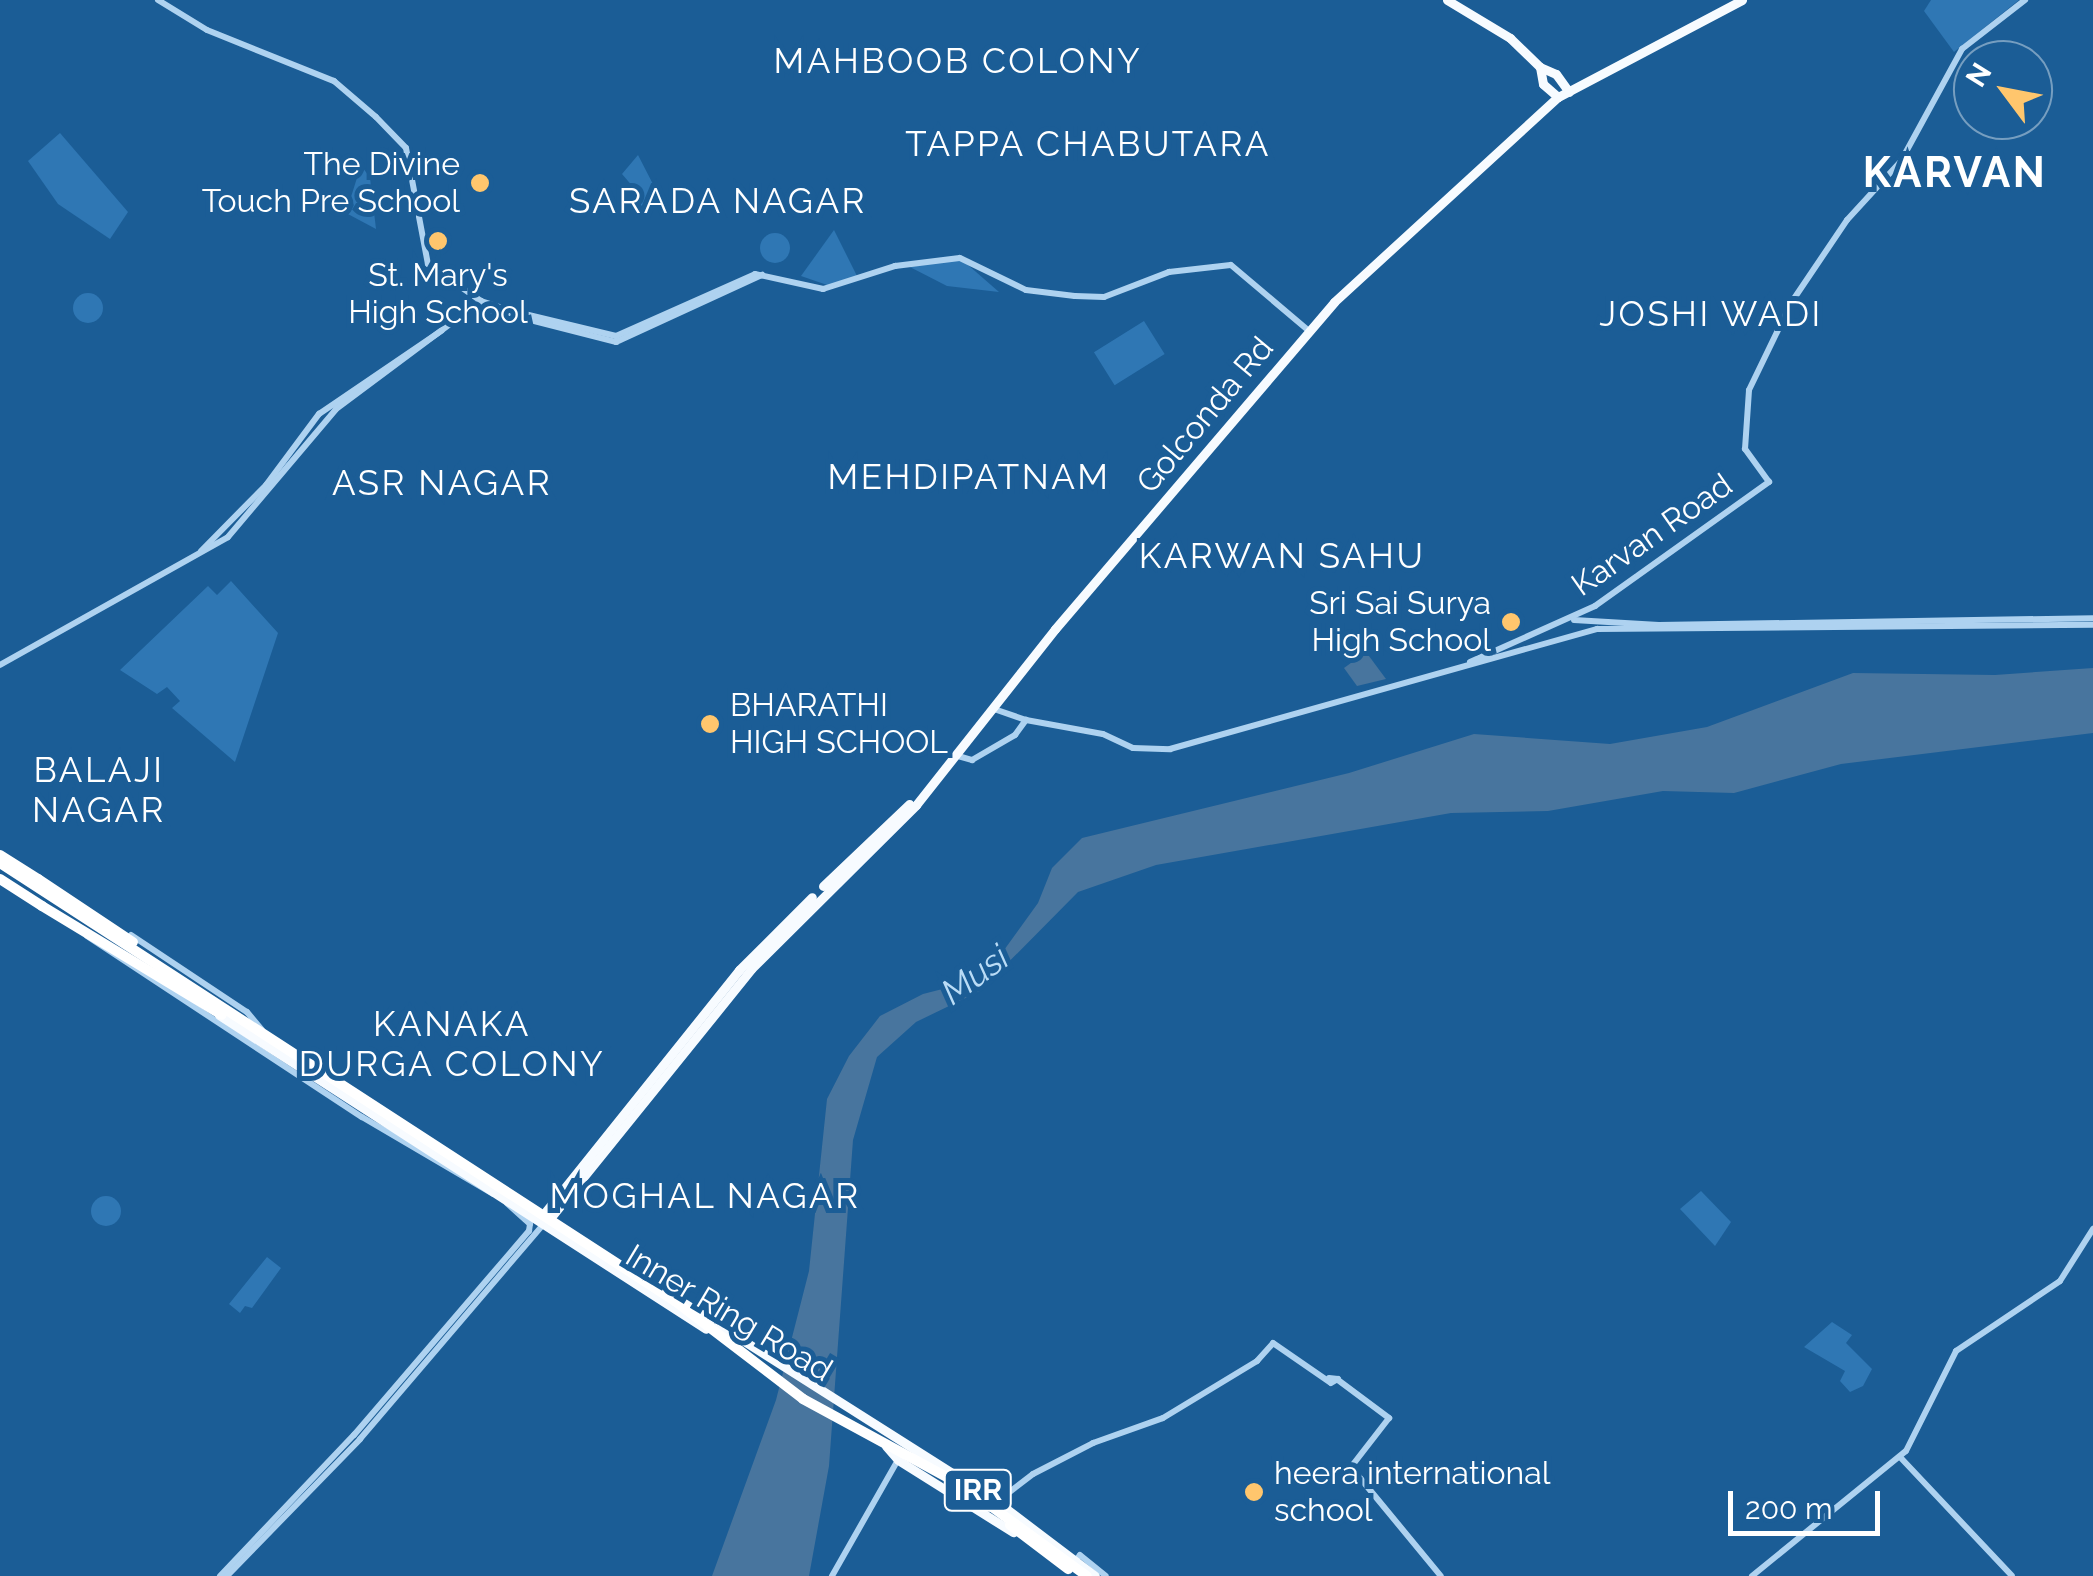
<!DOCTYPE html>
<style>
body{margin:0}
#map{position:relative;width:2093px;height:1576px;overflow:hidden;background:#1b5d96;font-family:Raleway,sans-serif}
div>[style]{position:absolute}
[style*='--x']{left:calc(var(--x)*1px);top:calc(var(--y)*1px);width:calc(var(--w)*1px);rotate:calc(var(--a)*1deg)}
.green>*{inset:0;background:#2f77b4;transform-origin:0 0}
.round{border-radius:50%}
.water>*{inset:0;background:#48759e}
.minor>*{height:6px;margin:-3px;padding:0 3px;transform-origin:3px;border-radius:3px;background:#aed2f0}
.major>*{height:9px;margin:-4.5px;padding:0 4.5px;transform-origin:4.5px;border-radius:4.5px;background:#f7fbff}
.highway>*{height:10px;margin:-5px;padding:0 5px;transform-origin:5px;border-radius:5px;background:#fff}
.highway-bridge>*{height:10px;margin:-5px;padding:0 5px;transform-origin:5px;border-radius:5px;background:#fff}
.dots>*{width:28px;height:28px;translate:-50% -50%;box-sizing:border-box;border:5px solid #1b5d96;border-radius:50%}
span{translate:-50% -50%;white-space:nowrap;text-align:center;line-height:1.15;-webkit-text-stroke:10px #1b5d96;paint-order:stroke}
.shield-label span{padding:2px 8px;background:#1b5d96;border:2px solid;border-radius:8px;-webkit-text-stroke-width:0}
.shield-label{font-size:30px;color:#fff;font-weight:700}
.poi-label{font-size:32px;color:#fff}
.right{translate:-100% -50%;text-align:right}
.left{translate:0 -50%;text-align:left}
.street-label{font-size:32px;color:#fff}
.neighbourhood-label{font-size:35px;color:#fff;letter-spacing:2.5px}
.water-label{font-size:35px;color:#badcf6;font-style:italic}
.district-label{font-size:42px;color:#fff;font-weight:700;letter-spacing:2.5px}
.north{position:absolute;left:1953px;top:40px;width:100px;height:100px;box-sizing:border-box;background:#1b5d96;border:2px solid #769ec0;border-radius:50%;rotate:302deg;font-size:28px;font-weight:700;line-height:40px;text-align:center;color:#fff}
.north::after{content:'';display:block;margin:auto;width:35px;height:45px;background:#ffc66d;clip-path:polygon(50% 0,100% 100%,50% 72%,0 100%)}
.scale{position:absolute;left:1728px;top:1491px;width:152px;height:45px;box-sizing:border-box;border:5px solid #fff;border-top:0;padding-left:12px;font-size:30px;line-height:35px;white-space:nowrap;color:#fff;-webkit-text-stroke:8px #1b5d96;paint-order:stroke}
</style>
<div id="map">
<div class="green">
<div style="clip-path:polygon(1931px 0,2019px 0,1954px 52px,1924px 11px)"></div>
<div style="clip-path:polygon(60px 133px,128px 212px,110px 239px,58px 204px,28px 161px)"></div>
<div style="clip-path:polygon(638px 155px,656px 190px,643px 207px,632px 200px,640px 195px,622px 174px)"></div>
<div style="clip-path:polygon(361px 165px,370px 178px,376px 229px,346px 213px)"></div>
<div style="clip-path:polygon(834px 230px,858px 278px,833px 287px,801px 276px)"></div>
<div class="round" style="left:760px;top:233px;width:30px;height:30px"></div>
<div style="clip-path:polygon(960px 258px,999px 292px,947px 286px,906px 265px)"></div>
<div class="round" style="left:73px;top:293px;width:30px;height:30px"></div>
<div style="left:1144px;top:321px;width:39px;height:59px;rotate:58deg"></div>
<div style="clip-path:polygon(231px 581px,278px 633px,235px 762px,172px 708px,180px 701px,167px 687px,157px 694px,120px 670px,208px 586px,217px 595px)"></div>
<div style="clip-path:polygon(1701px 1191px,1731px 1222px,1715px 1246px,1680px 1209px)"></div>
<div class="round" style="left:91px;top:1196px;width:30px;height:30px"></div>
<div style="clip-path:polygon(267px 1257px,281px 1268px,252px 1308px,245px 1306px,240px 1313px,229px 1304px)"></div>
<div style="clip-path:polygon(1832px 1322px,1852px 1335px,1846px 1343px,1872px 1369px,1863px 1386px,1850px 1392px,1840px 1381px,1845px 1371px,1804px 1347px)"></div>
</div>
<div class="water">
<div style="clip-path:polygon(1366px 652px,1386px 679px,1357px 686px,1344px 668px)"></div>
<div style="clip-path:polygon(2093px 668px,2093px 733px,1841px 764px,1734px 793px,1663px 791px,1548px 811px,1451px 813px,1156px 865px,1078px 892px,980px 991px,916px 1022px,877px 1057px,853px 1140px,829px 1466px,809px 1576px,712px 1576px,776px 1400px,809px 1271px,827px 1099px,849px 1056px,880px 1016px,923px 994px,962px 984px,999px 957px,1038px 903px,1052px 868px,1082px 838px,1349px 773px,1474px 734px,1610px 744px,1707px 727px,1853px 673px,1995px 675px)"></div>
</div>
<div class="minor">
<div style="--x:158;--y:0;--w:57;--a:31.5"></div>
<div style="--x:207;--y:30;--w:137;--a:21.9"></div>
<div style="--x:334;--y:81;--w:55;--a:40.6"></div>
<div style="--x:376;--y:117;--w:43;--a:45.9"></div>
<div style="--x:406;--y:148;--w:118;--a:79.3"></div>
<div style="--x:428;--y:264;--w:65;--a:34.9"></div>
<div style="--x:481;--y:301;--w:33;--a:18"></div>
<div style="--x:512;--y:311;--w:107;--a:13.5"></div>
<div style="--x:616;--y:336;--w:152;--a:-24"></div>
<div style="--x:755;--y:274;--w:70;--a:12.4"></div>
<div style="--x:823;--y:289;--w:76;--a:-17.7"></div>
<div style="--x:895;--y:266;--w:65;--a:-7"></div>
<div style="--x:960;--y:258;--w:73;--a:25.9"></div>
<div style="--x:1026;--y:290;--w:49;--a:7"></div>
<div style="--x:1075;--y:296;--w:29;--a:2"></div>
<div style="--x:1104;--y:297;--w:70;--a:-21"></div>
<div style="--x:1169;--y:272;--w:62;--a:-6.4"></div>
<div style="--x:1231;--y:265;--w:101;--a:40.2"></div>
<div style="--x:475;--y:306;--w:146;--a:14.3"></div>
<div style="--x:616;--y:342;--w:161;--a:-24.7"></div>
<div style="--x:201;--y:551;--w:93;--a:-45.4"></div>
<div style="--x:266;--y:485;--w:89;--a:-53.3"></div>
<div style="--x:319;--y:414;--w:148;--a:-34.2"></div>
<div style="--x:1574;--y:620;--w:85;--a:3.4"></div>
<div style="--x:1659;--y:625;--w:434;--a:-0.9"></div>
<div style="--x:1470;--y:662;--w:137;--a:-24.1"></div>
<div style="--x:1595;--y:606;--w:214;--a:-35.5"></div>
<div style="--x:1769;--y:482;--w:41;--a:-126"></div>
<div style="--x:1745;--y:449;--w:59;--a:-86.1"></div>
<div style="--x:1749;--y:390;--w:97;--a:-64.2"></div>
<div style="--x:1791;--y:303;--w:100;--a:-56"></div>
<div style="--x:1847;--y:220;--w:80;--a:-47.5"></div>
<div style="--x:1901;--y:161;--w:128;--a:-61.4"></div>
<div style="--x:1962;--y:49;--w:80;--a:-37.9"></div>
<div style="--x:0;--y:665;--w:261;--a:-29.3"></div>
<div style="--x:228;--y:537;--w:167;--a:-49.8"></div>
<div style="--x:336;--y:409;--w:181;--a:-36.7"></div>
<div style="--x:994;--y:709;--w:34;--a:19"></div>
<div style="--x:958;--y:756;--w:15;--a:16"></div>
<div style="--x:972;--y:760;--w:50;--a:-30.2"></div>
<div style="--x:1015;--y:735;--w:19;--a:-54"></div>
<div style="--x:1026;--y:720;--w:78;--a:10.3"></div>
<div style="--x:1103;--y:734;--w:33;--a:25"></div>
<div style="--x:1133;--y:748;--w:37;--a:2"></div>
<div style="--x:1170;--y:749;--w:444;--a:-15.7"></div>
<div style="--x:1597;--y:629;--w:496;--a:-0.5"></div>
<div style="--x:131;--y:935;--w:139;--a:33.6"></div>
<div style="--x:247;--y:1012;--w:23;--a:50"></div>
<div style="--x:87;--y:936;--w:329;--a:33.4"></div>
<div style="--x:362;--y:1117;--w:152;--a:30.4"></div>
<div style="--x:1338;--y:1380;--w:64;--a:36.7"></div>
<div style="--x:1389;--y:1418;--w:62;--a:127.8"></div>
<div style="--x:1351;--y:1467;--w:141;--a:50.5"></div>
<div style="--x:1900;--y:1457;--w:163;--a:46.7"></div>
<div style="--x:994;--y:1504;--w:49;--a:-37.6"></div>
<div style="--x:1033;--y:1474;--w:68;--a:-27.3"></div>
<div style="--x:1093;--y:1443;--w:74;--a:-19.7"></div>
<div style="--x:1163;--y:1418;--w:110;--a:-31.2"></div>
<div style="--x:1257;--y:1361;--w:24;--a:-48"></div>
<div style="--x:1273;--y:1343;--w:70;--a:34.6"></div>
<div style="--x:1331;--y:1383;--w:8;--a:-30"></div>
<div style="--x:1338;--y:1379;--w:9;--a:-174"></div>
<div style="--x:1076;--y:1560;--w:6;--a:-51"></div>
<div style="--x:1080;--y:1555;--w:33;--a:39"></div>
<div style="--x:220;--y:1576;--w:195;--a:-46.5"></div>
<div style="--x:354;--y:1435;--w:269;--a:-49.4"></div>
<div style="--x:529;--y:1231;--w:7;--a:-82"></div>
<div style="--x:530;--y:1224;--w:31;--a:-138"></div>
<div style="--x:227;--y:1576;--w:191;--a:-45.8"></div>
<div style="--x:360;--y:1439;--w:280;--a:-49.5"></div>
<div style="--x:832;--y:1576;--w:133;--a:-60.4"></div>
<div style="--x:1752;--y:1576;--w:198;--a:-39.1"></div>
<div style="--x:1906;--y:1451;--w:112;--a:-63.4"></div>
<div style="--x:1956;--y:1351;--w:125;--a:-33.9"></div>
<div style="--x:2060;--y:1281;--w:62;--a:-57.6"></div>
</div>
<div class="major">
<div style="--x:1447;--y:0;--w:74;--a:31.1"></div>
<div style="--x:1510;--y:38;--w:42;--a:44"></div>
<div style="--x:1540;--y:67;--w:17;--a:80"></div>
<div style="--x:1543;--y:84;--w:20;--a:41"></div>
<div style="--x:1540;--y:67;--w:17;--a:24"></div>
<div style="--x:1556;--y:74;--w:22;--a:54"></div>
<div style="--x:823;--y:886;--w:119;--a:-43.6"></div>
<div style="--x:219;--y:1015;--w:579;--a:32.81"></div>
<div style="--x:546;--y:1211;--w:309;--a:-51.3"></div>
<div style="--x:739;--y:970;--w:103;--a:-45"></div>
<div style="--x:552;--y:1216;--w:317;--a:-51.1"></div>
<div style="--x:751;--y:969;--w:233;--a:-44.8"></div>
<div style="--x:916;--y:805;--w:224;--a:-51.7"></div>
<div style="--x:1055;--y:629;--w:430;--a:-49.5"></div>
<div style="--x:1334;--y:302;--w:304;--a:-42.5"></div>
<div style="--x:1558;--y:97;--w:208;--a:-27.8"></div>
<div style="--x:681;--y:1301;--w:373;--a:32.4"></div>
<div style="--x:996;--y:1501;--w:124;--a:37.1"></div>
<div style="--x:886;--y:1446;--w:18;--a:49"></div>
<div style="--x:898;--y:1460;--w:136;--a:32.1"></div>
</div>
<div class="highway">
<div style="--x:0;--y:855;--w:45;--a:32.3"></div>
<div style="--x:0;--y:879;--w:50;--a:32.7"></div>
</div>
<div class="highway-bridge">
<div style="--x:0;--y:863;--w:805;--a:32.98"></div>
<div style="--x:675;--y:1301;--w:161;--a:37.4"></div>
<div style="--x:803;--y:1399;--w:182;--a:28.5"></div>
<div style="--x:963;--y:1486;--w:153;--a:36"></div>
<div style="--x:38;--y:879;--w:114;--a:33.6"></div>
<div style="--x:42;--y:906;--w:210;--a:31.2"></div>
<div style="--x:1010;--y:1525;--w:73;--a:37.2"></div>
</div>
<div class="dots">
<div style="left:480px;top:183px;background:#ffc66d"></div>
<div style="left:438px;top:241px;background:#ffc66d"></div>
<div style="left:1511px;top:622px;background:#ffc66d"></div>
<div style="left:710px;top:724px;background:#ffc66d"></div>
<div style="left:1254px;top:1492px;background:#ffc66d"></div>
</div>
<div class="shield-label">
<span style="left:978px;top:1490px">IRR</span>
</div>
<div class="poi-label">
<span class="right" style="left:460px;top:183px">The Divine<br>Touch Pre School</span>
<span style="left:438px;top:294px">St. Mary's<br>High School</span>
<span class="right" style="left:1491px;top:622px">Sri Sai Surya<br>High School</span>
<span class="left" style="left:730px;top:724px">BHARATHI<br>HIGH SCHOOL</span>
<span class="left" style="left:1274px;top:1492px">heera international<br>school</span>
</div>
<div class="street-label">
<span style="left:1205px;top:415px;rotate:-50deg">Golconda Rd</span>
<span style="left:1652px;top:535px;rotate:-35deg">Karvan Road</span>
<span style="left:729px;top:1313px;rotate:31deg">Inner Ring Road</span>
</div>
<div class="neighbourhood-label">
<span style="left:958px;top:61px">MAHBOOB COLONY</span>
<span style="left:1088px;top:144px">TAPPA CHABUTARA</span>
<span style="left:718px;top:201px">SARADA NAGAR</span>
<span style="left:1711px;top:314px">JOSHI WADI</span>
<span style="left:969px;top:477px">MEHDIPATNAM</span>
<span style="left:442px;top:483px">ASR NAGAR</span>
<span style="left:1282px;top:556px">KARWAN SAHU</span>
<span style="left:99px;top:790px">BALAJI<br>NAGAR</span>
<span style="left:452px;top:1044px">KANAKA<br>DURGA COLONY</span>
<span style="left:705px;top:1196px">MOGHAL NAGAR</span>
</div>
<div class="water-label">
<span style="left:975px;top:975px;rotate:-36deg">Musi</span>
</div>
<div class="district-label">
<span style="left:1955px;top:173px">KARVAN</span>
</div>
<div class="north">N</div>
<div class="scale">200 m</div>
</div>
